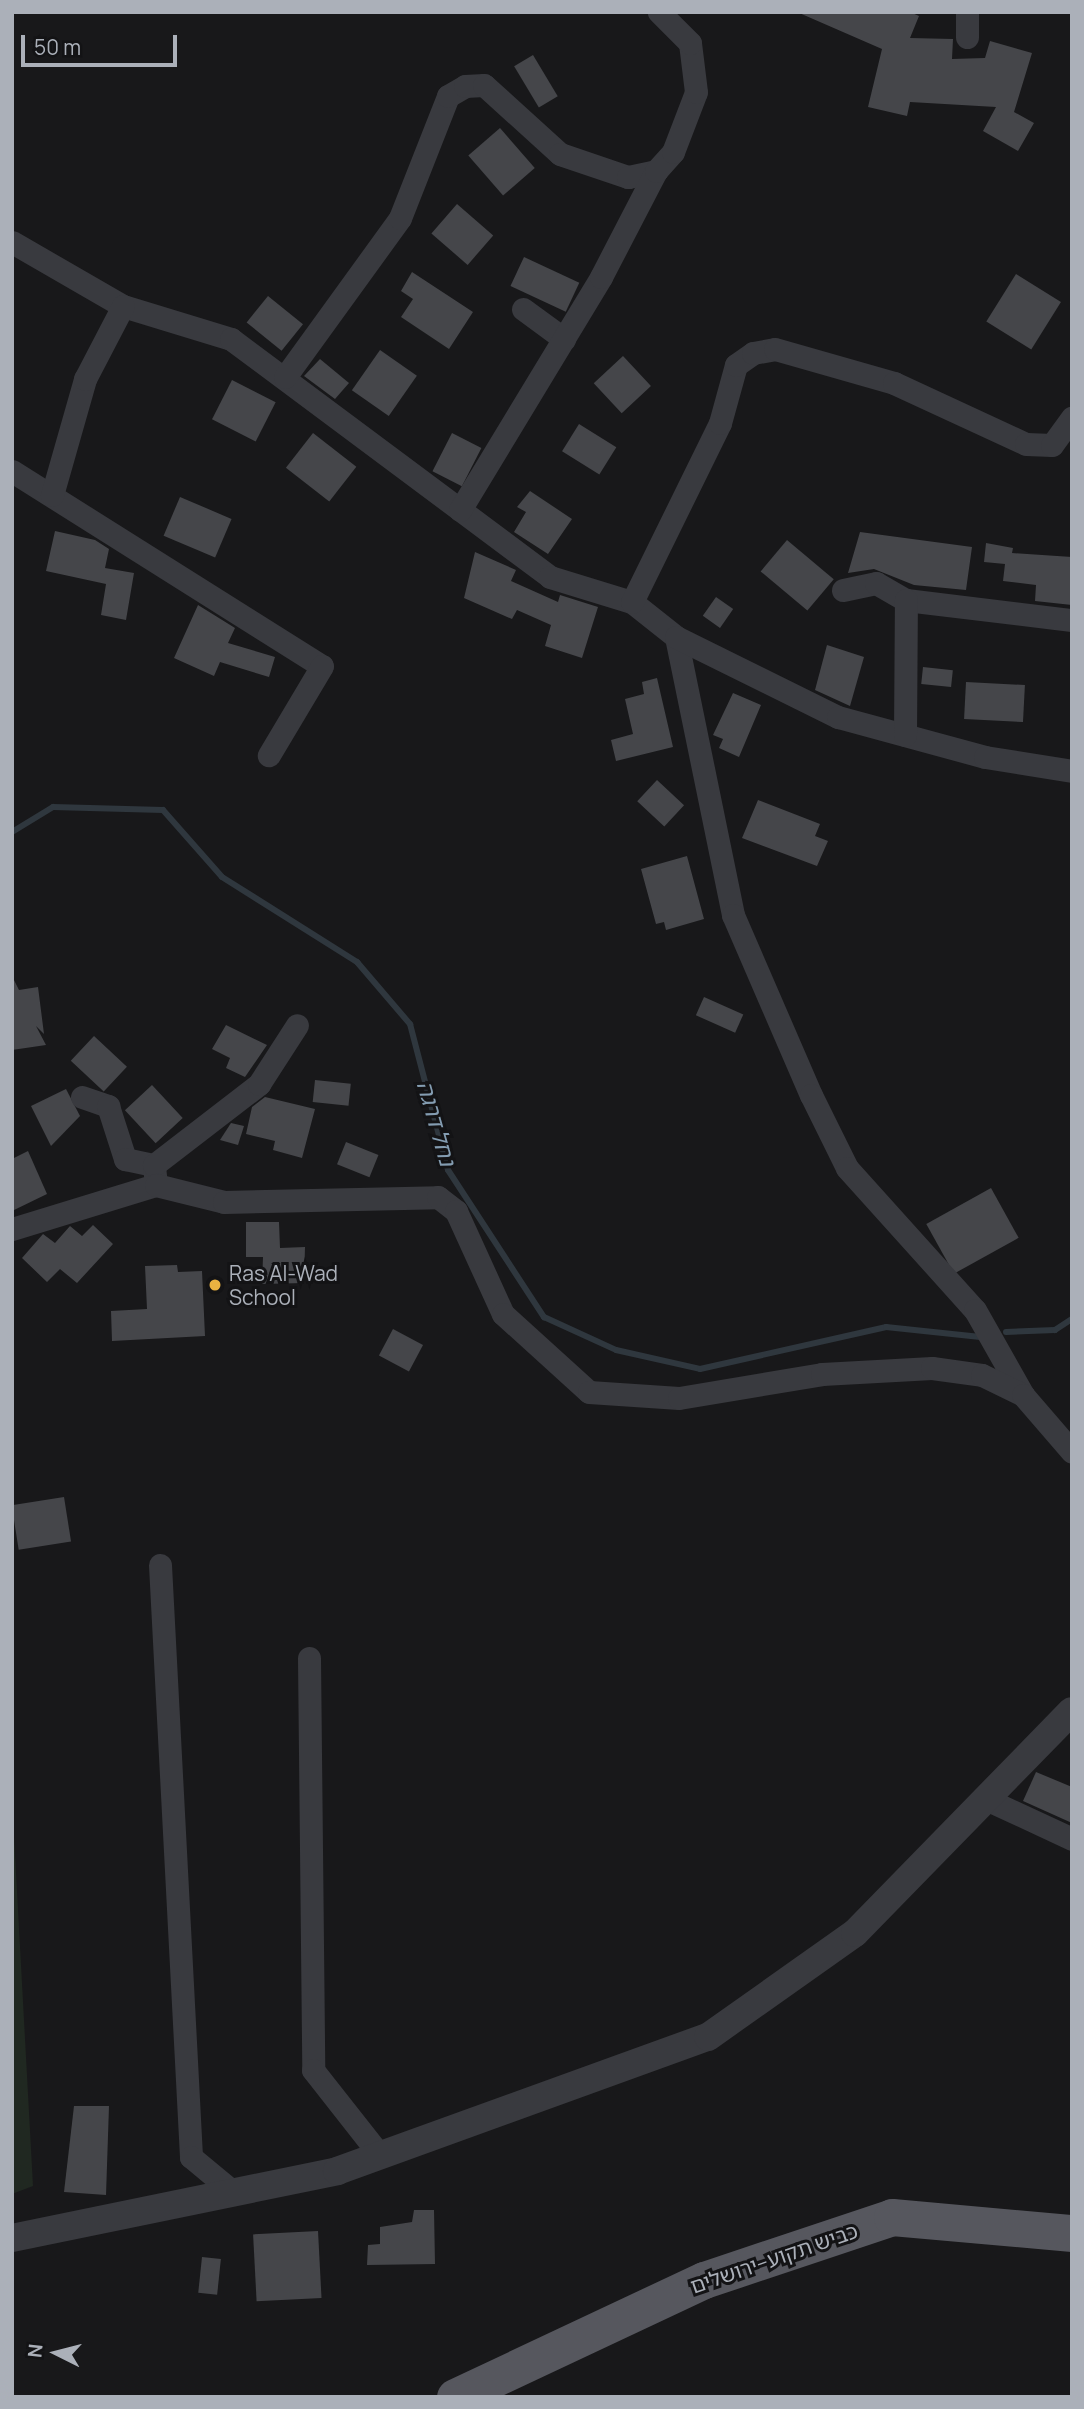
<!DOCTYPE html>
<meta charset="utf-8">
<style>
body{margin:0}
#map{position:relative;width:1084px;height:2409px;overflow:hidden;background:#18181a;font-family:Manrope,"Noto Sans Hebrew",sans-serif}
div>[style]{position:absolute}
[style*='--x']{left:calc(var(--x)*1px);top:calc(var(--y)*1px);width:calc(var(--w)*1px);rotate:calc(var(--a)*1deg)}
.green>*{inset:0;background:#202821}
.stream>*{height:6px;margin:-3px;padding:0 3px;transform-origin:3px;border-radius:3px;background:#2f373e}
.building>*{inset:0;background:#45464a;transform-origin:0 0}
.minor>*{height:23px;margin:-11.5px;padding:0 11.5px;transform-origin:11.5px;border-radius:11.5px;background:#393a3f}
.tertiary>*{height:28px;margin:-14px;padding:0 14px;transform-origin:14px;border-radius:14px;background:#393a3f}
.primary>*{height:37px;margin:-18.5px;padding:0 18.5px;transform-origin:18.5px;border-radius:18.5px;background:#56575e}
.dots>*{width:19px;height:19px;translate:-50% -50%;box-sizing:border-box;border:4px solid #131315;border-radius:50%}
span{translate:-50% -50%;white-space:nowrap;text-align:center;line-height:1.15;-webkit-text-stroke:6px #131315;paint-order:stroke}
.poi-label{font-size:21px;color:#abb0b9}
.left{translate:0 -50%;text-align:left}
.street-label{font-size:21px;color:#abb0b9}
.water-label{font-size:23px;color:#849db2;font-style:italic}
.frame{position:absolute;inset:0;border:14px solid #abb0b9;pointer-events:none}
.north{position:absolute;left:21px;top:2318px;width:70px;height:70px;-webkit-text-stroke:5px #131315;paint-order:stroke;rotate:276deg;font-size:19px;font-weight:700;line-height:28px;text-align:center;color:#abb0b9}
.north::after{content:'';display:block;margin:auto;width:24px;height:32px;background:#abb0b9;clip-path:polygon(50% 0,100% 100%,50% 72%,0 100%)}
.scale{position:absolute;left:21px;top:35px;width:156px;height:32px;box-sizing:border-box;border:4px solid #abb0b9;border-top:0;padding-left:9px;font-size:21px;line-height:24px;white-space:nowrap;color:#abb0b9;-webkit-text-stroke:5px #131315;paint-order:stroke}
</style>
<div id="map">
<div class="green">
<div style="clip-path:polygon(12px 1799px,33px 2186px,12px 2194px)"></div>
</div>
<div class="stream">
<div style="--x:12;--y:832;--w:48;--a:-31.4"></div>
<div style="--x:53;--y:807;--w:110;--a:1.6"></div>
<div style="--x:163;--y:810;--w:89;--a:48.6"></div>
<div style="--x:222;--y:877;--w:160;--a:32.2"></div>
<div style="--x:357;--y:962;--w:82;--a:49.5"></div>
<div style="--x:410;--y:1024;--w:151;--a:75.4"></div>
<div style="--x:448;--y:1170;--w:176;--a:56.9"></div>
<div style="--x:544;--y:1317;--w:79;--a:24.6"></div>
<div style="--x:616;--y:1350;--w:86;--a:12.7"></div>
<div style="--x:700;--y:1369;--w:191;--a:-12.7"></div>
<div style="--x:886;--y:1327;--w:95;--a:6.1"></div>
<div style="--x:1006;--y:1332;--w:49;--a:-2.3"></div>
<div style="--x:1055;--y:1330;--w:20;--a:-33"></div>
</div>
<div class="building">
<div style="clip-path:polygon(797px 12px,910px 12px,919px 16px,910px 38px,953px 39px,952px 59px,985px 58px,990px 41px,1032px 53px,1014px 112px,1034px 123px,1018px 151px,983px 131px,996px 107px,910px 102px,907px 116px,868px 107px,882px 49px)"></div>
<div style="left:533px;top:55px;width:48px;height:22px;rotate:59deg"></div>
<div style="left:500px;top:128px;width:53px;height:42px;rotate:49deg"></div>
<div style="left:457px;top:204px;width:48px;height:39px;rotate:41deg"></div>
<div style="left:524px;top:257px;width:61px;height:32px;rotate:25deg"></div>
<div style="clip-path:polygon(412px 272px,473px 312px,449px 349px,401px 317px,413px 299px,401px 291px)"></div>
<div style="left:1016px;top:274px;width:53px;height:56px;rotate:32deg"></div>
<div style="left:268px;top:296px;width:45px;height:34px;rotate:39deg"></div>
<div style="left:380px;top:350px;width:45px;height:49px;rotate:35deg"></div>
<div style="left:623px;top:356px;width:41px;height:40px;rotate:47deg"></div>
<div style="clip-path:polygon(320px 359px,349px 383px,335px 399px,304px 376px)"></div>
<div style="left:232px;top:380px;width:49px;height:44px;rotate:27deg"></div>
<div style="left:579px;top:424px;width:44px;height:32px;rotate:32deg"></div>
<div style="left:313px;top:433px;width:55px;height:44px;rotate:38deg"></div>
<div style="left:452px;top:433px;width:33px;height:43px;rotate:27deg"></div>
<div style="clip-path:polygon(530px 491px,572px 519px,548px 554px,514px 532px,526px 512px,517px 507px)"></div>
<div style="left:180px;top:497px;width:56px;height:42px;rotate:23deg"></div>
<div style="clip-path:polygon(55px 531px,95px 540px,109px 549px,105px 568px,134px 573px,126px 620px,101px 615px,106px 584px,46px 571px)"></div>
<div style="clip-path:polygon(860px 532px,972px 547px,966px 590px,914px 585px,874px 569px,848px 573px)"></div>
<div style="left:787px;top:540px;width:61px;height:41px;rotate:40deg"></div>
<div style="clip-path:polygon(986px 543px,1013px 548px,1012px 553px,1072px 557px,1072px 605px,1035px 601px,1036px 585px,1003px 581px,1005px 564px,984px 562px)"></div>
<div style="clip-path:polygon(475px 552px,516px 570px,511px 581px,558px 602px,560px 595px,598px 607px,582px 658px,545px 646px,551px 625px,517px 610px,512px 619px,464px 598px)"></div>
<div style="left:716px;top:597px;width:21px;height:23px;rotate:35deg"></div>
<div style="clip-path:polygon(198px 605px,235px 628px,228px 643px,275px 657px,269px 677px,220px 662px,214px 676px,174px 658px)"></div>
<div style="clip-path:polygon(827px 645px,864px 657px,850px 706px,815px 690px)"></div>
<div style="left:923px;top:667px;width:30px;height:17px;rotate:6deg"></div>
<div style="clip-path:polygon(657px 678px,673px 747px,616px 761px,611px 740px,633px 734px,625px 699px,644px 694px,642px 682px)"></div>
<div style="left:966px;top:682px;width:59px;height:37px;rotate:3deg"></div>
<div style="clip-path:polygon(733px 693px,761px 705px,739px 757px,719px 748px,723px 739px,713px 735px)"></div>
<div style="left:657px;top:780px;width:37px;height:29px;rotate:43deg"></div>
<div style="clip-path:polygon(758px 800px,820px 824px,815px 836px,828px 841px,817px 866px,742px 838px)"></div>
<div style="clip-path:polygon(687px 856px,704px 919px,666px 930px,664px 922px,656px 924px,641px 869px)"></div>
<div style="clip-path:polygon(12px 976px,19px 990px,38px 987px,44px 1034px,36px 1026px,46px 1045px,12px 1050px)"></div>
<div style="left:704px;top:997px;width:43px;height:20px;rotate:24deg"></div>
<div style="clip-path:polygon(226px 1025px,267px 1045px,245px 1077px,226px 1068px,230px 1058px,212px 1049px)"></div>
<div style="left:94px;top:1036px;width:45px;height:34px;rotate:43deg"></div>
<div style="left:315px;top:1080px;width:36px;height:22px;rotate:6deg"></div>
<div style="left:152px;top:1085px;width:45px;height:37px;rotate:47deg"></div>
<div style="clip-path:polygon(66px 1089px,80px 1116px,51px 1146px,31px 1106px)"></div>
<div style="clip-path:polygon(265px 1097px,315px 1109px,302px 1158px,273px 1150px,275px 1141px,246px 1134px,252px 1107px)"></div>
<div style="clip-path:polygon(231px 1123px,244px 1126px,238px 1145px,220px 1140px)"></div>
<div style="left:346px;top:1142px;width:35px;height:24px;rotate:22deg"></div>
<div style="clip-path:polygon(28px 1151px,47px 1194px,12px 1211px,12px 1159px)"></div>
<div style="left:991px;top:1188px;width:57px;height:74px;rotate:61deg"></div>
<div style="clip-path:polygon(246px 1222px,279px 1222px,280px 1248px,305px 1247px,304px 1283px,262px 1284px,263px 1257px,246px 1257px)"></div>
<div style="clip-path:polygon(93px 1225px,113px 1244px,77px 1283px,60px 1269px,47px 1282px,22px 1258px,43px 1234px,55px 1243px,70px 1226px,82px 1236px)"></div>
<div style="clip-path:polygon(177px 1265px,178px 1272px,202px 1271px,205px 1336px,112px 1341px,111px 1311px,147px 1309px,145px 1266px)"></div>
<div style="left:393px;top:1329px;width:34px;height:30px;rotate:28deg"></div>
<div style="left:64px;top:1497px;width:45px;height:53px;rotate:81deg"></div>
<div style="clip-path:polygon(1036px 1772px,1072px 1787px,1072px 1823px,1023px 1801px)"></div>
<div style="clip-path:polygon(74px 2106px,109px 2106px,106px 2195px,64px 2192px)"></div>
<div style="clip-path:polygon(414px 2210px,434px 2210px,435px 2264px,367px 2265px,368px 2245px,380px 2244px,380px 2227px,412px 2222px)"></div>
<div style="left:318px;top:2231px;width:67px;height:65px;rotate:87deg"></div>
<div style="left:202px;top:2257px;width:19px;height:36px;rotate:6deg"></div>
</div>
<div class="minor">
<div style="--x:967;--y:37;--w:25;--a:-90"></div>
<div style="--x:12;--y:242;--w:128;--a:30"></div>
<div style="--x:123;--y:306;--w:113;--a:17"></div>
<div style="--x:231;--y:339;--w:398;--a:36.7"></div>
<div style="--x:550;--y:577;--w:86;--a:17"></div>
<div style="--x:632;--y:602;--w:56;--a:38.5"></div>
<div style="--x:676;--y:637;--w:284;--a:78.4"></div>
<div style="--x:733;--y:915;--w:196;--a:66.6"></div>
<div style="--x:811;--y:1095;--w:81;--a:63.7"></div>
<div style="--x:847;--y:1168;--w:191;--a:48"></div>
<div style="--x:975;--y:1310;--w:98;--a:60.5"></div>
<div style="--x:523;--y:309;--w:51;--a:36.2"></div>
<div style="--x:285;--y:377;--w:196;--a:-54.1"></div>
<div style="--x:400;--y:218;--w:131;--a:-68.5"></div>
<div style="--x:448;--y:96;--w:20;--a:-30"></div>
<div style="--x:465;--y:86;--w:19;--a:-3"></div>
<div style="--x:484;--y:85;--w:103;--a:42.2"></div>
<div style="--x:560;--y:154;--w:72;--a:18.7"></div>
<div style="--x:628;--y:177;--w:29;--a:-12"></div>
<div style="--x:12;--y:471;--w:366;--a:32.2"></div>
<div style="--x:322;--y:666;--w:104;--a:120.8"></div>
<div style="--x:52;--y:495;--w:121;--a:-74.1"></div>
<div style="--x:85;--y:379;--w:82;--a:-62.5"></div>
<div style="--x:460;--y:510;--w:272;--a:-58.8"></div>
<div style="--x:601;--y:277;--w:119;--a:-62.6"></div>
<div style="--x:656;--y:171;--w:25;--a:-48"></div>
<div style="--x:673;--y:152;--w:64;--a:-69"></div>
<div style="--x:696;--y:92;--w:49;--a:-97"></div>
<div style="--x:690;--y:43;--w:44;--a:-135"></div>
<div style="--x:843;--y:590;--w:34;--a:-12"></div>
<div style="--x:876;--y:583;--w:34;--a:30"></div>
<div style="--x:906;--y:600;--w:167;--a:6.9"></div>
<div style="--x:632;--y:602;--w:199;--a:-63.8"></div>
<div style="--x:720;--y:423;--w:60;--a:-74.6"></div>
<div style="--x:736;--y:365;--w:21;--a:-35"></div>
<div style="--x:753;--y:353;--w:22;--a:-10"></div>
<div style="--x:775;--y:349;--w:124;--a:15.9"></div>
<div style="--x:894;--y:383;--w:145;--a:24.8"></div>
<div style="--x:1026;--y:444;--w:26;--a:2"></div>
<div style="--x:1052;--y:445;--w:34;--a:-54"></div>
<div style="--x:676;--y:637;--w:181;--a:26.3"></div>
<div style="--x:838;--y:717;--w:152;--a:15.2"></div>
<div style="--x:985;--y:757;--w:88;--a:9.1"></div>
<div style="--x:905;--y:735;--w:135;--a:-89.6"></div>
<div style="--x:82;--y:1097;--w:28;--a:19"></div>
<div style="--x:108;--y:1106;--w:56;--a:72.2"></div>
<div style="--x:125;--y:1159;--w:30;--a:12"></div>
<div style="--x:156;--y:1185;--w:20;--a:-96"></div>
<div style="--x:154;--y:1165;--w:133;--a:-37.6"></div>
<div style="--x:259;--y:1084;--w:70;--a:-57.2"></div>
<div style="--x:12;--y:1229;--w:151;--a:-17"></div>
<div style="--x:156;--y:1185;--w:70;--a:14"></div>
<div style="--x:224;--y:1202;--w:214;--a:-1.3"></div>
<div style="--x:438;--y:1197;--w:23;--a:38"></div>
<div style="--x:456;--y:1211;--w:113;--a:65.5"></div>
<div style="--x:503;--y:1314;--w:116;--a:42.2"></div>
<div style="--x:589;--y:1392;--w:90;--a:3.8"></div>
<div style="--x:679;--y:1398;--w:145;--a:-9.5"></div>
<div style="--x:822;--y:1374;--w:110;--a:-3.1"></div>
<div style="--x:932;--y:1368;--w:50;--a:8"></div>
<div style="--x:982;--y:1375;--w:46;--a:26"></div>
<div style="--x:1023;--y:1395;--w:75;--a:49.3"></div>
<div style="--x:160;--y:1565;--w:593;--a:87"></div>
<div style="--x:191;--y:2157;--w:55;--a:39.8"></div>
<div style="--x:309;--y:1658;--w:412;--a:89.4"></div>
<div style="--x:313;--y:2070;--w:107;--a:51.8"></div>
<div style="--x:986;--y:1799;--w:95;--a:24.9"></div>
</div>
<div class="tertiary">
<div style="--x:12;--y:2238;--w:332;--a:-11.6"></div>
<div style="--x:337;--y:2171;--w:394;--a:-19.9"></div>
<div style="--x:708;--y:2037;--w:180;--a:-35.3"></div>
<div style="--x:855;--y:1933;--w:310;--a:-45.7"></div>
</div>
<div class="primary">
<div style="--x:455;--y:2397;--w:275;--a:-25.2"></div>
<div style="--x:704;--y:2280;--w:198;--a:-18.5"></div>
<div style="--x:892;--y:2217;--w:181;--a:5.1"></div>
</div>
<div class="dots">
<div style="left:215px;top:1285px;background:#eab241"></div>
</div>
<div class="poi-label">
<span class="left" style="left:229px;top:1285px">Ras Al-Wad<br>School</span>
</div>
<div class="street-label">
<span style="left:774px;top:2258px;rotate:-19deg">כביש תקוע–ירושלים</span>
</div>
<div class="water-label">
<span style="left:437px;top:1123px;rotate:74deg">נחל דרגה</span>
</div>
<div class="frame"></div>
<div class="north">N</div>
<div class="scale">50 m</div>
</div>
